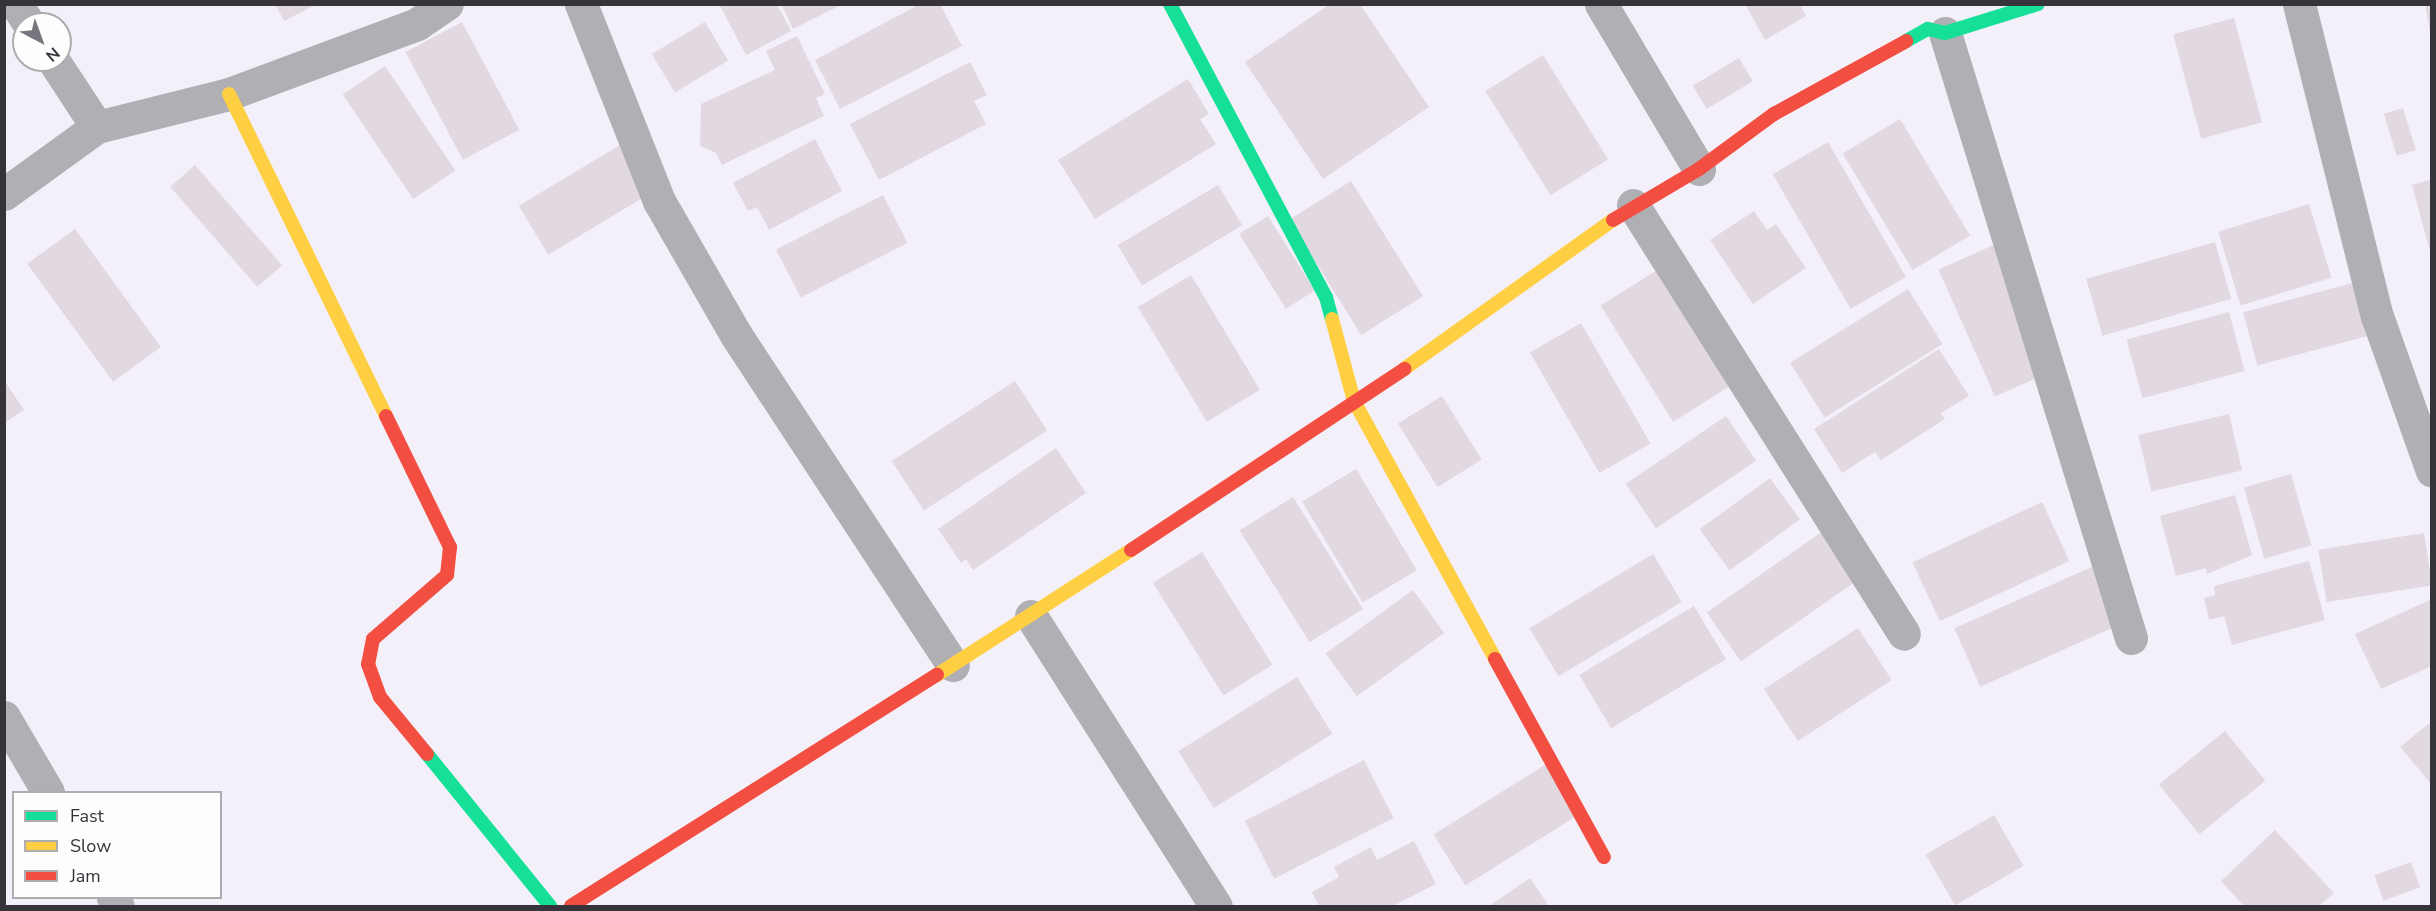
<!DOCTYPE html>
<style>
body{margin:0}
#map{position:relative;width:2436px;height:911px;overflow:hidden;background:#f4f0f9;font-family:"Nunito Sans",sans-serif}
div>[style]{position:absolute}
[style*='--x']{left:calc(var(--x)*1px);top:calc(var(--y)*1px);width:calc(var(--w)*1px);rotate:calc(var(--a)*1deg)}
.building>*{inset:0;background:#e2d8e1;transform-origin:0 0}
.street>*{height:33px;margin:-16.5px;padding:0 16.5px;transform-origin:16.5px;border-radius:16.5px;background:#b0b0b4}
.fast>*{height:14px;margin:-7px;padding:0 7px;transform-origin:7px;border-radius:7px;background:#16e098}
.slow>*{height:14px;margin:-7px;padding:0 7px;transform-origin:7px;border-radius:7px;background:#ffcf43}
.jam>*{height:14px;margin:-7px;padding:0 7px;transform-origin:7px;border-radius:7px;background:#f24e42}
span{translate:-50% -50%;white-space:nowrap;text-align:center;line-height:1.15;-webkit-text-stroke:4.5px #fdfdfd;paint-order:stroke}
.frame{position:absolute;inset:0;border:6px solid #37333b;pointer-events:none}
.legend{position:absolute;left:12px;top:791px;width:210px;height:108px;box-sizing:border-box;background:#fdfdfd;border:2px solid #aeacaf;margin:0;padding:8px 10px;list-style:none;font-size:18px;color:#37333b}
.legend li{display:flex;align-items:center;gap:12px;height:30px}
.legend b{width:30px;border:2px solid #aeacaf}
.north{position:absolute;left:12px;top:12px;width:60px;height:60px;box-sizing:border-box;background:#fdfdfd;border:2px solid #aeacaf;border-radius:50%;rotate:139deg;font-size:16px;font-weight:700;line-height:24px;text-align:center;color:#37333b}
.north::after{content:'';display:block;margin:auto;width:21px;height:27px;background:#79757e;clip-path:polygon(50% 0,100% 100%,50% 72%,0 100%)}
</style>
<div id="map">
<div class="building">
<div style="clip-path:polygon(275px 4px,317px 4px,284px 21px)"></div>
<div style="clip-path:polygon(719px 4px,777px 4px,791px 31px,746px 55px)"></div>
<div style="clip-path:polygon(781px 4px,843px 4px,793px 29px)"></div>
<div style="clip-path:polygon(920px 4px,940px 4px,962px 46px,840px 109px,815px 60px)"></div>
<div style="clip-path:polygon(1330px 4px,1360px 4px,1429px 107px,1323px 179px,1245px 62px)"></div>
<div style="clip-path:polygon(1745px 4px,1800px 4px,1806px 16px,1765px 40px)"></div>
<div style="clip-path:polygon(2425px 4px,2432px 4px,2432px 33px,2430px 33px)"></div>
<div style="left:2234px;top:18px;width:108px;height:63px;rotate:75deg"></div>
<div style="left:462px;top:22px;width:122px;height:64px;rotate:62deg"></div>
<div style="left:705px;top:22px;width:45px;height:62px;rotate:59deg"></div>
<div style="clip-path:polygon(797px 36px,825px 94px,816px 98px,824px 116px,722px 165px,716px 153px,700px 146px,701px 104px,775px 70px,766px 51px)"></div>
<div style="left:1543px;top:55px;width:123px;height:68px;rotate:58deg"></div>
<div style="left:1739px;top:58px;width:27px;height:54px;rotate:59deg"></div>
<div style="clip-path:polygon(970px 62px,987px 95px,974px 101px,986px 124px,879px 180px,850px 124px)"></div>
<div style="left:385px;top:66px;width:126px;height:51px;rotate:56deg"></div>
<div style="clip-path:polygon(1188px 79px,1209px 114px,1200px 119px,1216px 144px,1095px 219px,1058px 160px)"></div>
<div style="left:2403px;top:108px;width:44px;height:20px;rotate:73deg"></div>
<div style="left:1900px;top:119px;width:136px;height:67px;rotate:59deg"></div>
<div style="clip-path:polygon(815px 139px,842px 191px,769px 230px,757px 207px,748px 211px,733px 183px)"></div>
<div style="left:1828px;top:142px;width:156px;height:64px;rotate:60deg"></div>
<div style="left:620px;top:145px;width:57px;height:118px;rotate:59deg"></div>
<div style="left:195px;top:165px;width:133px;height:33px;rotate:49deg"></div>
<div style="clip-path:polygon(2432px 179px,2432px 255px,2431px 255px,2412px 185px)"></div>
<div style="left:1351px;top:181px;width:136px;height:73px;rotate:58deg"></div>
<div style="left:1218px;top:185px;width:47px;height:117px;rotate:59deg"></div>
<div style="left:883px;top:195px;width:54px;height:120px;rotate:63deg"></div>
<div style="left:2309px;top:204px;width:77px;height:95px;rotate:73deg"></div>
<div style="clip-path:polygon(1754px 211px,1767px 230px,1776px 224px,1806px 268px,1753px 304px,1710px 240px)"></div>
<div style="left:1268px;top:216px;width:88px;height:34px;rotate:58deg"></div>
<div style="left:75px;top:229px;width:146px;height:59px;rotate:54deg"></div>
<div style="left:2215px;top:242px;width:59px;height:134px;rotate:74deg"></div>
<div style="left:1996px;top:244px;width:139px;height:63px;rotate:66deg"></div>
<div style="left:1659px;top:269px;width:137px;height:69px;rotate:58deg"></div>
<div style="left:1191px;top:275px;width:134px;height:62px;rotate:59deg"></div>
<div style="left:2360px;top:281px;width:55px;height:121px;rotate:75deg"></div>
<div style="left:1908px;top:289px;width:65px;height:139px;rotate:58deg"></div>
<div style="left:2229px;top:312px;width:61px;height:106px;rotate:75deg"></div>
<div style="left:1581px;top:323px;width:139px;height:59px;rotate:60deg"></div>
<div style="clip-path:polygon(1939px 349px,1969px 396px,1941px 413px,1945px 419px,1881px 460px,1875px 452px,1842px 473px,1814px 429px)"></div>
<div style="clip-path:polygon(4px 380px,24px 410px,4px 423px)"></div>
<div style="left:1015px;top:381px;width:59px;height:147px;rotate:57deg"></div>
<div style="left:1442px;top:396px;width:75px;height:52px;rotate:58deg"></div>
<div style="left:2229px;top:414px;width:58px;height:93px;rotate:77deg"></div>
<div style="left:1726px;top:416px;width:54px;height:121px;rotate:56deg"></div>
<div style="clip-path:polygon(1056px 448px,1086px 493px,973px 570px,966px 559px,961px 563px,938px 529px)"></div>
<div style="left:1356px;top:469px;width:118px;height:63px;rotate:59deg"></div>
<div style="left:2291px;top:474px;width:74px;height:49px;rotate:74deg"></div>
<div style="left:1770px;top:478px;width:51px;height:87px;rotate:54deg"></div>
<div style="clip-path:polygon(2235px 495px,2252px 555px,2207px 574px,2206px 568px,2176px 576px,2160px 516px)"></div>
<div style="left:1293px;top:497px;width:132px;height:63px;rotate:58deg"></div>
<div style="left:2042px;top:502px;width:65px;height:143px;rotate:65deg"></div>
<div style="left:1823px;top:531px;width:60px;height:142px;rotate:55deg"></div>
<div style="left:2424px;top:533px;width:53px;height:107px;rotate:81deg"></div>
<div style="left:1202px;top:552px;width:133px;height:58px;rotate:58deg"></div>
<div style="left:1653px;top:554px;width:56px;height:144px;rotate:59deg"></div>
<div style="clip-path:polygon(2309px 561px,2325px 620px,2232px 645px,2224px 616px,2209px 620px,2204px 598px,2215px 595px,2214px 586px)"></div>
<div style="left:2094px;top:566px;width:64px;height:153px;rotate:66deg"></div>
<div style="left:1413px;top:590px;width:53px;height:108px;rotate:54deg"></div>
<div style="clip-path:polygon(2432px 599px,2432px 666px,2381px 689px,2355px 634px)"></div>
<div style="left:1694px;top:606px;width:62px;height:134px;rotate:59deg"></div>
<div style="left:1858px;top:628px;width:62px;height:112px;rotate:57deg"></div>
<div style="left:1297px;top:677px;width:67px;height:140px;rotate:58deg"></div>
<div style="clip-path:polygon(2432px 721px,2432px 785px,2400px 747px)"></div>
<div style="left:2225px;top:731px;width:64px;height:85px;rotate:51deg"></div>
<div style="left:1364px;top:760px;width:65px;height:134px;rotate:63deg"></div>
<div style="left:1548px;top:763px;width:60px;height:135px;rotate:58deg"></div>
<div style="left:1994px;top:815px;width:59px;height:79px;rotate:60deg"></div>
<div style="clip-path:polygon(2275px 830px,2334px 893px,2319px 906px,2244px 906px,2221px 881px)"></div>
<div style="clip-path:polygon(1414px 841px,1436px 884px,1393px 906px,1319px 906px,1312px 892px,1339px 877px,1334px 867px,1371px 847px,1377px 860px)"></div>
<div style="left:2411px;top:862px;width:27px;height:39px;rotate:70deg"></div>
<div style="clip-path:polygon(1530px 878px,1549px 906px,1489px 906px)"></div>
</div>
<div class="street">
<div style="--x:16;--y:4;--w:24;--a:57"></div>
<div style="--x:581;--y:4;--w:212;--a:68.4"></div>
<div style="--x:659;--y:201;--w:155;--a:60.1"></div>
<div style="--x:736;--y:335;--w:395;--a:56.7"></div>
<div style="--x:1601;--y:4;--w:192;--a:59.3"></div>
<div style="--x:2299;--y:4;--w:322;--a:76"></div>
<div style="--x:2377;--y:316;--w:164;--a:70.5"></div>
<div style="--x:1945;--y:33;--w:633;--a:72.91"></div>
<div style="--x:53;--y:60;--w:80;--a:56.7"></div>
<div style="--x:4;--y:194;--w:115;--a:-35.8"></div>
<div style="--x:97;--y:127;--w:136;--a:-14"></div>
<div style="--x:229;--y:94;--w:201;--a:-20.4"></div>
<div style="--x:417;--y:24;--w:36;--a:-34"></div>
<div style="--x:1633;--y:205;--w:507;--a:57.72"></div>
<div style="--x:1031;--y:616;--w:344;--a:57.5"></div>
<div style="--x:4;--y:717;--w:87;--a:59.6"></div>
<div style="--x:113;--y:898;--w:9;--a:58"></div>
</div>
<div class="fast">
<div style="--x:1170;--y:4;--w:332;--a:62"></div>
<div style="--x:1326;--y:297;--w:23;--a:75"></div>
<div style="--x:1906;--y:41;--w:25;--a:-29"></div>
<div style="--x:1928;--y:29;--w:17;--a:13"></div>
<div style="--x:1945;--y:33;--w:97;--a:-17.3"></div>
<div style="--x:427;--y:754;--w:196;--a:51"></div>
</div>
<div class="slow">
<div style="--x:229;--y:94;--w:358;--a:64"></div>
<div style="--x:1332;--y:319;--w:85;--a:75"></div>
<div style="--x:1354;--y:401;--w:294;--a:61.3"></div>
<div style="--x:1404;--y:369;--w:257;--a:-35.5"></div>
<div style="--x:937;--y:675;--w:231;--a:-32.8"></div>
</div>
<div class="jam">
<div style="--x:1613;--y:220;--w:100;--a:-30.7"></div>
<div style="--x:1699;--y:169;--w:93;--a:-36.3"></div>
<div style="--x:1774;--y:114;--w:151;--a:-28.9"></div>
<div style="--x:386;--y:416;--w:146;--a:64"></div>
<div style="--x:450;--y:547;--w:28;--a:96"></div>
<div style="--x:447;--y:575;--w:98;--a:139.1"></div>
<div style="--x:373;--y:639;--w:25;--a:101"></div>
<div style="--x:368;--y:664;--w:35;--a:70"></div>
<div style="--x:380;--y:697;--w:74;--a:50.5"></div>
<div style="--x:1131;--y:550;--w:328;--a:-33.5"></div>
<div style="--x:1495;--y:659;--w:226;--a:61.2"></div>
<div style="--x:571;--y:906;--w:433;--a:-32.3"></div>
</div>
<div class="frame"></div>
<ul class="legend">
<li><b style="height:8px;background:#16e098"></b>Fast</li>
<li><b style="height:8px;background:#ffcf43"></b>Slow</li>
<li><b style="height:8px;background:#f24e42"></b>Jam</li>
</ul>
<div class="north">N</div>
</div>
